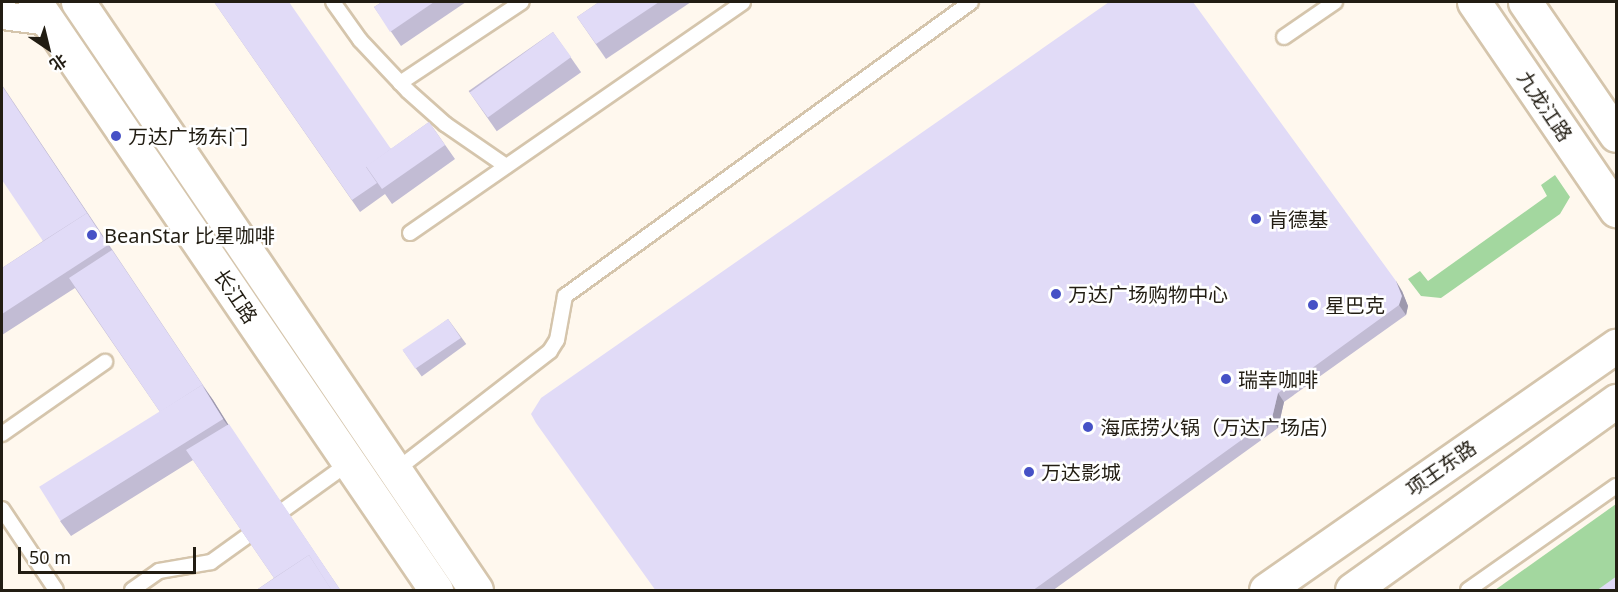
<!DOCTYPE html>
<meta charset="utf-8">
<style>
body{margin:0}
#map{position:relative;width:1618px;height:592px;overflow:hidden;background:#fff8ee;font-family:"Noto Sans","Noto Sans SC",sans-serif}
div>[style]{position:absolute}
[style*='--x']{left:calc(var(--x)*1px);top:calc(var(--y)*1px);width:calc(var(--w)*1px);rotate:calc(var(--a)*1deg)}
.green>*{inset:0;background:#a3d79f}
.roads{filter:drop-shadow(2px 0 #d5c5ac) drop-shadow(-2px 0 #d5c5ac) drop-shadow(0 2px #d5c5ac) drop-shadow(0 -2px #d5c5ac)}
.lane>*{height:14px;margin:-7px;padding:0 7px;transform-origin:7px;border-radius:7px;background:#fff}
.street>*{height:27px;margin:-13.5px;padding:0 13.5px;transform-origin:13.5px;border-radius:13.5px;background:#fff}
.secondary>*{height:33px;margin:-16.5px;padding:0 16.5px;transform-origin:16.5px;border-radius:16.5px;background:#fff}
.primary>*{height:33px;margin:-16.5px;padding:0 16.5px;transform-origin:16.5px;border-radius:16.5px;background:#fff}
.wall>*{inset:0;background:#c2bcd4;transform-origin:0 0}
.shaded-wall>*{inset:0;background:#9e99ad}
.building>*{inset:0;background:#e1dbf7;transform-origin:0 0}
.dots>*{width:16px;height:16px;translate:-50% -50%;box-sizing:border-box;border:3px solid #fff;border-radius:50%}
span{translate:-50% -50%;white-space:nowrap;text-align:center;line-height:1.15;-webkit-text-stroke:5px #fff;paint-order:stroke}
.street-label{font-size:20px;color:#221d13}
.poi-label{font-size:20px;color:#221d13}
.left{translate:0 -50%;text-align:left}
.frame{position:absolute;inset:0;border:3px solid #221d13;pointer-events:none}
.north{position:absolute;left:18px;top:18px;width:60px;height:60px;-webkit-text-stroke:4px #fff;paint-order:stroke;rotate:145deg;font-size:16px;font-weight:700;line-height:24px;text-align:center;color:#221d13}
.north::after{content:'';display:block;margin:auto;width:21px;height:27px;background:#221d13;clip-path:polygon(50% 0,100% 100%,50% 72%,0 100%)}
.scale{position:absolute;left:18px;top:547px;width:178px;height:27px;box-sizing:border-box;border:3px solid #221d13;border-top:0;padding-left:8px;font-size:18px;line-height:21px;white-space:nowrap;color:#221d13;-webkit-text-stroke:4px #fff;paint-order:stroke}
</style>
<div id="map">
<div class="green">
<div style="clip-path:polygon(1555px 175px,1570px 197px,1560px 214px,1441px 298px,1421px 296px,1408px 279px,1420px 271px,1428px 281px,1547px 196px,1541px 185px)"></div>
<div style="clip-path:polygon(1616px 504px,1616px 584px,1607px 590px,1495px 590px)"></div>
</div>
<div class="roads">
<div class="lane">
<div style="--x:333;--y:2;--w:47;--a:54.6"></div>
<div style="--x:360;--y:40;--w:70;--a:46.7"></div>
<div style="--x:408;--y:91;--w:50;--a:41.7"></div>
<div style="--x:445;--y:124;--w:74;--a:34.5"></div>
<div style="--x:1284;--y:37;--w:62;--a:-34.5"></div>
<div style="--x:400;--y:83;--w:146;--a:-33.6"></div>
<div style="--x:410;--y:233;--w:405;--a:-34.7"></div>
<div style="--x:2;--y:434;--w:126;--a:-35"></div>
<div style="--x:395;--y:471;--w:196;--a:-37.7"></div>
<div style="--x:550;--y:351;--w:13;--a:-58"></div>
<div style="--x:557;--y:340;--w:45;--a:-79.7"></div>
<div style="--x:565;--y:296;--w:501;--a:-35.91"></div>
<div style="--x:2;--y:509;--w:97;--a:56.3"></div>
<div style="--x:132;--y:590;--w:33;--a:-35"></div>
<div style="--x:159;--y:571;--w:53;--a:-9.8"></div>
<div style="--x:211;--y:562;--w:170;--a:-35.7"></div>
<div style="--x:1468;--y:590;--w:181;--a:-35.1"></div>
</div>
<div class="street">
<div style="--x:2;--y:15;--w:46;--a:7.4"></div>
</div>
<div class="secondary">
<div style="--x:35;--y:2;--w:712;--a:55.71"></div>
<div style="--x:78;--y:2;--w:710;--a:55.91"></div>
<div style="--x:1474;--y:2;--w:252;--a:55.7"></div>
<div style="--x:1525;--y:2;--w:161;--a:55.6"></div>
</div>
<div class="primary">
<div style="--x:1266;--y:590;--w:427;--a:-34.9"></div>
<div style="--x:1352;--y:590;--w:325;--a:-35.6"></div>
</div>
</div>
<div class="wall">
<div style="clip-path:polygon(214px 2px,391px 149px,429px 122px,455px 159px,392px 204px,385px 194px,360px 212px)"></div>
<div style="clip-path:polygon(382px 2px,466px 2px,401px 46px,374px 7px)"></div>
<div style="clip-path:polygon(599px 2px,691px 2px,606px 59px,577px 17px)"></div>
<div style="left:553px;top:32px;width:49px;height:103px;rotate:55deg"></div>
<div style="clip-path:polygon(2px 85px,213px 400px,228px 424px,341px 591px,255px 591px,274px 578px,193px 460px,71px 536px,60px 521px,160px 412px,75px 288px,2px 335px,2px 268px,43px 241px)"></div>
<div style="clip-path:polygon(1402px 291px,1408px 306px,1406px 315px,1284px 402px,1278px 428px,1052px 591px,656px 591px)"></div>
<div style="left:448px;top:319px;width:31px;height:55px;rotate:54deg"></div>
</div>
<div class="shaded-wall">
<div style="clip-path:polygon(2px 85px,97px 228px,118px 260px,108px 245px)"></div>
<div style="clip-path:polygon(1396px 281px,1402px 291px,1408px 306px,1406px 315px,1399px 305px)"></div>
<div style="clip-path:polygon(202px 385px,213px 400px,234px 434px,223px 419px)"></div>
<div style="clip-path:polygon(1278px 393px,1284px 402px,1278px 428px,1272px 418px)"></div>
</div>
<div class="building">
<div style="clip-path:polygon(214px 2px,289px 2px,391px 149px,366px 167px,377px 183px,352px 200px)"></div>
<div style="clip-path:polygon(382px 2px,434px 2px,390px 32px,374px 7px)"></div>
<div style="clip-path:polygon(599px 2px,659px 2px,596px 44px,577px 17px)"></div>
<div style="clip-path:polygon(1109px 2px,1193px 2px,1396px 281px,1402px 296px,1399px 305px,1278px 393px,1272px 418px,1032px 591px,656px 591px,536px 423px,531px 414px,541px 398px)"></div>
<div style="left:553px;top:32px;width:31px;height:103px;rotate:54deg"></div>
<div style="clip-path:polygon(2px 86px,87px 213px,43px 241px,2px 180px)"></div>
<div style="left:429px;top:122px;width:28px;height:77px;rotate:55deg"></div>
<div style="clip-path:polygon(87px 213px,108px 245px,2px 314px,2px 268px)"></div>
<div style="clip-path:polygon(112px 250px,206px 390px,202px 385px,160px 412px,69px 278px)"></div>
<div style="left:448px;top:319px;width:23px;height:55px;rotate:56deg"></div>
<div style="left:202px;top:385px;width:40px;height:192px;rotate:58deg"></div>
<div style="clip-path:polygon(229px 424px,341px 591px,332px 591px,309px 555px,274px 578px,186px 450px)"></div>
<div style="clip-path:polygon(309px 555px,331px 589px,328px 591px,255px 591px)"></div>
<div style="clip-path:polygon(1617px 576px,1617px 591px,1596px 591px)"></div>
</div>
<div class="dots">
<div style="left:116px;top:136px;background:#4651c6"></div>
<div style="left:1256px;top:219px;background:#4651c6"></div>
<div style="left:92px;top:235px;background:#4651c6"></div>
<div style="left:1056px;top:294px;background:#4651c6"></div>
<div style="left:1313px;top:305px;background:#4651c6"></div>
<div style="left:1226px;top:379px;background:#4651c6"></div>
<div style="left:1088px;top:427px;background:#4651c6"></div>
<div style="left:1029px;top:472px;background:#4651c6"></div>
</div>
<div class="street-label">
<span style="left:1545px;top:106px;rotate:56deg">九龙江路</span>
<span style="left:236px;top:296px;rotate:56deg">长江路</span>
<span style="left:1441px;top:468px;rotate:-35deg">项王东路</span>
</div>
<div class="poi-label">
<span class="left" style="left:128px;top:136px">万达广场东门</span>
<span class="left" style="left:1268px;top:219px">肯德基</span>
<span class="left" style="left:104px;top:235px">BeanStar 比星咖啡</span>
<span class="left" style="left:1068px;top:294px">万达广场购物中心</span>
<span class="left" style="left:1325px;top:305px">星巴克</span>
<span class="left" style="left:1238px;top:379px">瑞幸咖啡</span>
<span class="left" style="left:1100px;top:427px">海底捞火锅（万达广场店）</span>
<span class="left" style="left:1041px;top:472px">万达影城</span>
</div>
<div class="frame"></div>
<div class="north">北</div>
<div class="scale">50 m</div>
</div>
